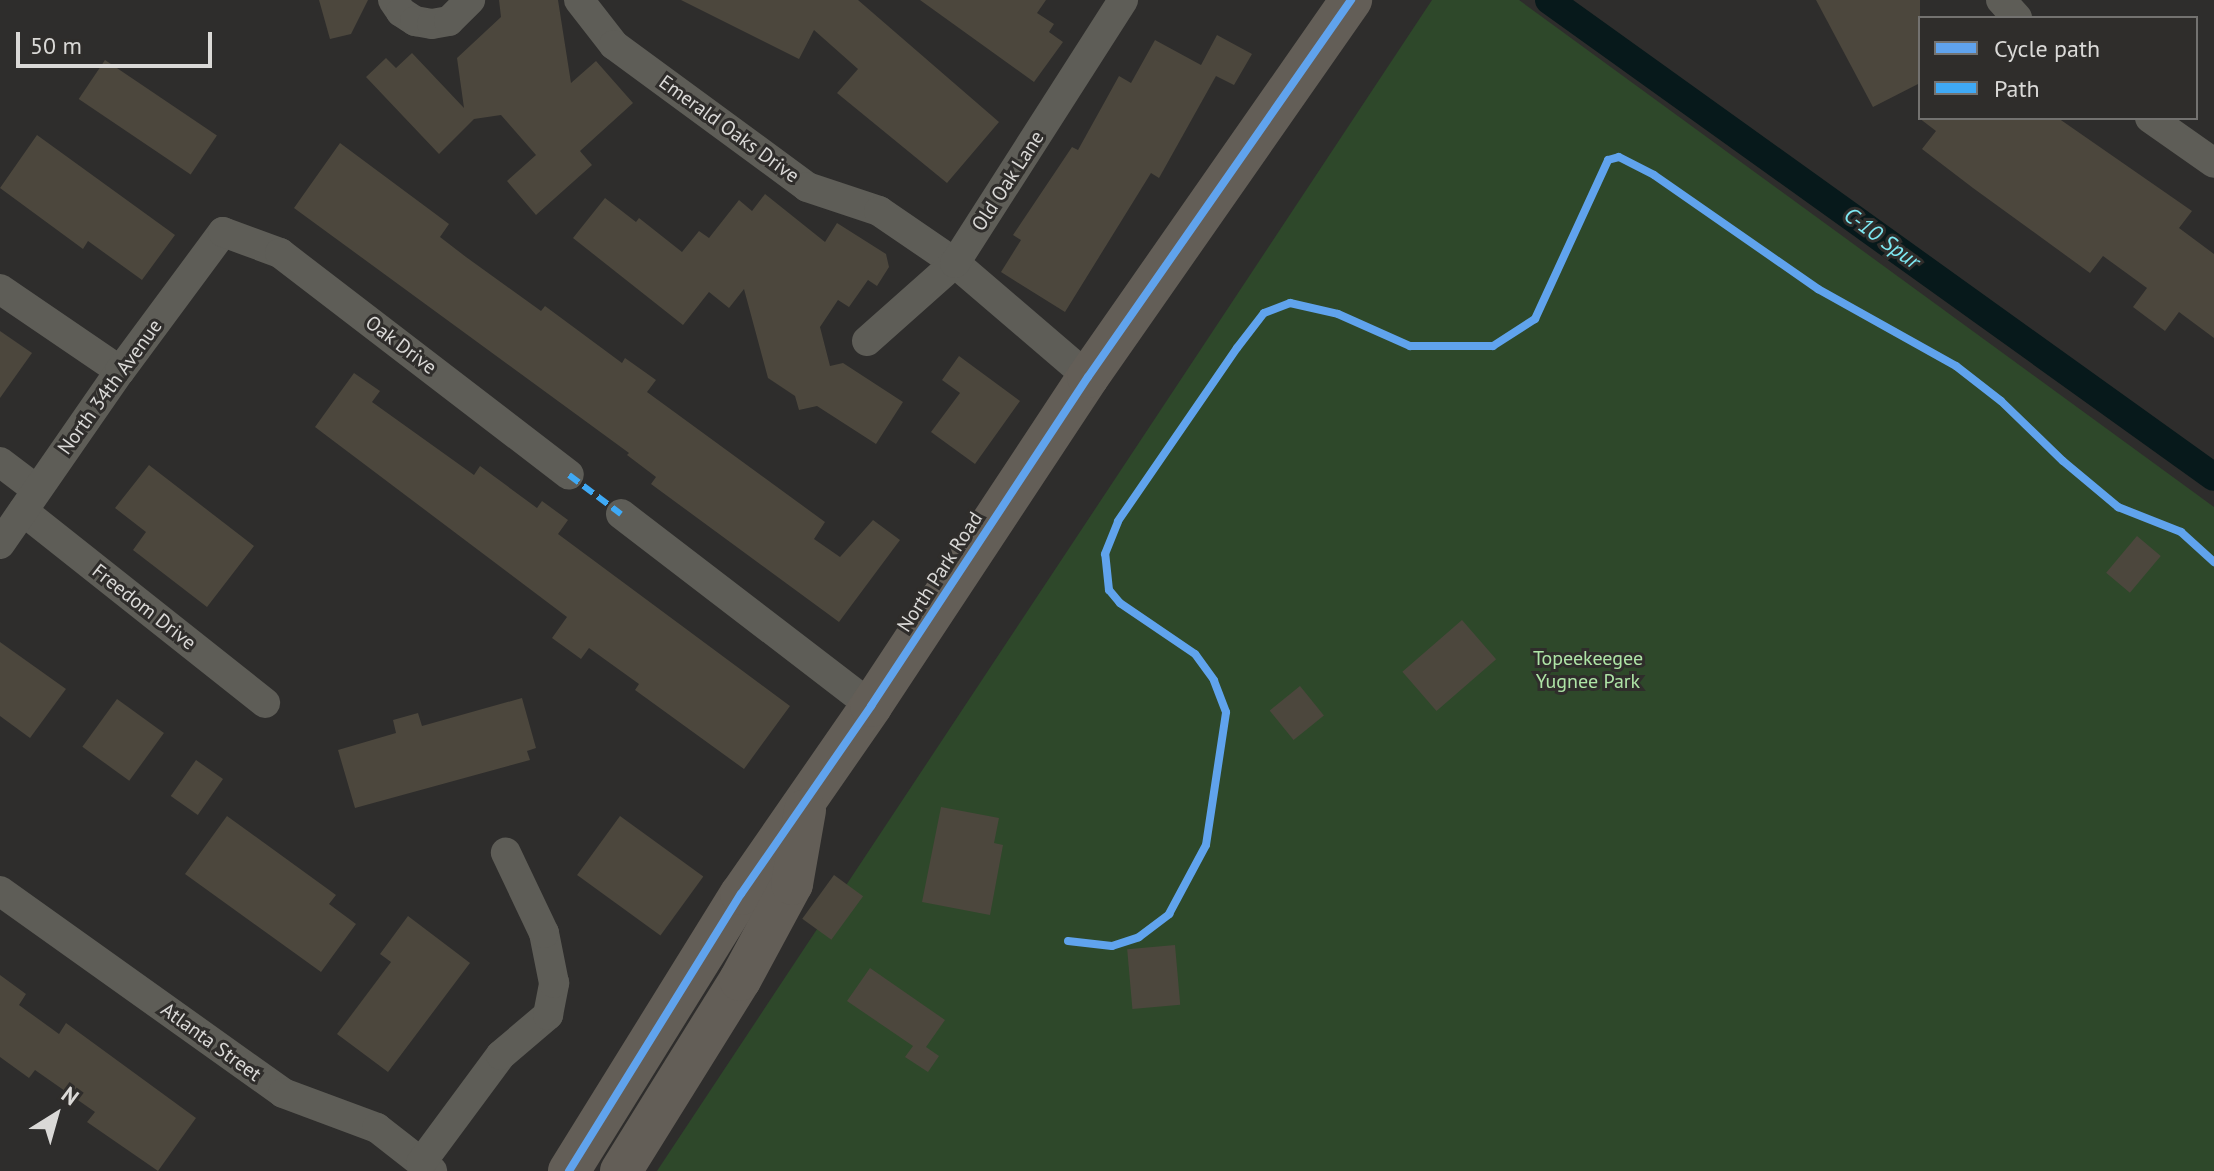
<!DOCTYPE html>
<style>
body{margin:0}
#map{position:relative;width:2214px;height:1171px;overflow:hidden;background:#2e2d2c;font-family:"PT Sans",sans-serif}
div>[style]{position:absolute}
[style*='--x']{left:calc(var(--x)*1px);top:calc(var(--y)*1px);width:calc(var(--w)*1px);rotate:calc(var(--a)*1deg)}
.green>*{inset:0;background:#2e482a}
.canal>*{height:28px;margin:-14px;padding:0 14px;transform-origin:14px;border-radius:14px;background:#07191b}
.building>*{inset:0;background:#4c473d;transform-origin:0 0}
.street>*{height:30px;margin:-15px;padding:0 15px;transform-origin:15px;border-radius:15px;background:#5e5d57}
.secondary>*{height:42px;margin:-21px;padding:0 21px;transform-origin:21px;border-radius:21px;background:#635e57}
.quiet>*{height:6px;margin-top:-3px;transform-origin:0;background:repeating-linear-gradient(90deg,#3fa9f5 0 12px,transparent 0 18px)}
.cycleway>*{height:8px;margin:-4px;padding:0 4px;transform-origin:4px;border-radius:4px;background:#60a3ed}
span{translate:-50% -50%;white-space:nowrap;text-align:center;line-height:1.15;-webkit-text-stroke:6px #2f2d2b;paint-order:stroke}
.street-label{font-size:20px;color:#dad9d7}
.park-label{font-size:20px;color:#aee4a6}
.water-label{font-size:22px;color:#7ee9f3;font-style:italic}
.legend{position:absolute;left:1918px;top:16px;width:280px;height:104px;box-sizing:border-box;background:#2f2d2b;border:2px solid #737270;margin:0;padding:10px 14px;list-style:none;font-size:24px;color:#dad9d7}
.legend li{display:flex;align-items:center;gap:16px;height:40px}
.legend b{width:40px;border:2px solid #737270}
.north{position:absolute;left:16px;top:1075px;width:80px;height:80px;-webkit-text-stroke:6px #2f2d2b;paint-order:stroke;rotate:37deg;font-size:22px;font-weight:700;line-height:32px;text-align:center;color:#dad9d7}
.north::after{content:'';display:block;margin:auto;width:28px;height:36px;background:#dad9d7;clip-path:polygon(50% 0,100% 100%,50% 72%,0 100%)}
.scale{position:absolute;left:16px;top:32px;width:196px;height:36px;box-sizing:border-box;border:4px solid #dad9d7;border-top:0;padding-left:10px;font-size:24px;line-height:28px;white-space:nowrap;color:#dad9d7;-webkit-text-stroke:6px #2f2d2b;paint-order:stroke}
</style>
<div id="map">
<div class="green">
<div style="clip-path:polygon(1432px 0,1519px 0,2214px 507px,2214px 1171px,657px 1171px)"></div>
</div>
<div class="canal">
<div style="--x:1549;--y:0;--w:818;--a:35.65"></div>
</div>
<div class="building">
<div style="clip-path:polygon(319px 0,368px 0,351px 34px,330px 39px)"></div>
<div style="clip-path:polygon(499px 0,558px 0,571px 83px,596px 61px,633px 103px,580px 151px,592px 165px,536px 215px,507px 181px,536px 155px,501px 115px,474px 119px,439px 154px,366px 77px,386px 58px,396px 68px,412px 53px,464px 108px,457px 58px,501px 17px)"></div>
<div style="clip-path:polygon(681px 0,858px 0,999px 122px,947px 183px,837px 93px,858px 69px,814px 30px,799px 59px)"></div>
<div style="clip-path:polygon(920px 0,1046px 0,1037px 13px,1054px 24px,1049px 32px,1063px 42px,1034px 82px)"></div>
<div style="clip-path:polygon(1816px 0,1920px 0,1920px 83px,1873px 107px)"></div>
<div style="clip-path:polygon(1217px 35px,1252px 54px,1234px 85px,1216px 76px,1159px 178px,1151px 173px,1065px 312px,1001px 272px,1021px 240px,1013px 235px,1072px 147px,1078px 150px,1119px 76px,1131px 83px,1155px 40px,1201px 65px)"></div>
<div style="left:105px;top:60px;width:135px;height:47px;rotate:34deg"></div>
<div style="clip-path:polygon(1919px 118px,2058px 118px,2192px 211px,2179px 228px,2214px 254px,2214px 338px,2179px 312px,2165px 331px,2133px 307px,2147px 288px,2103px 256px,2090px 273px,1973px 188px,1922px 149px,1936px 131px)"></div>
<div style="clip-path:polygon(37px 135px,175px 235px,142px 280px,88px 241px,83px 249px,0 188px)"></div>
<div style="clip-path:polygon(340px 143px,449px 224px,440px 237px,466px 257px,541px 311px,545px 306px,622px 363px,625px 358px,656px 380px,647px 392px,825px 522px,814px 539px,840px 557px,873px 520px,900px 540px,839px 622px,651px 484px,656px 477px,627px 455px,629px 453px,294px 208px)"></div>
<div style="clip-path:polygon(765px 194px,825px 242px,837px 223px,886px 254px,889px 267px,877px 286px,868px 280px,849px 307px,838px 300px,820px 327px,830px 366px,843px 363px,903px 402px,876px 444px,817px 406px,799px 410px,795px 396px,768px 378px,744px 289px,729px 308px,709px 292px,683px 325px,573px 238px,605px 198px,636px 222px,639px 218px,682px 252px,699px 231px,709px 238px,739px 200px,752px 211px)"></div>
<div style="clip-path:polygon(0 331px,32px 353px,0 398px)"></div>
<div style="clip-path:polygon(959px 356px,1020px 401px,975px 464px,931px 432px,960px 393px,942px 380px)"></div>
<div style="clip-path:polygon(354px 373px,380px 391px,372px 402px,474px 475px,480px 466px,537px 508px,542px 501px,568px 520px,558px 534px,790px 706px,744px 769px,635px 690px,639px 684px,589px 648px,581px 659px,552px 638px,567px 617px,315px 427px)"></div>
<div style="clip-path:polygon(149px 465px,254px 546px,207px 607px,133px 550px,146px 532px,115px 508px)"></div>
<div style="left:2137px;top:536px;width:31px;height:48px;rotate:40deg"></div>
<div style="left:1462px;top:620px;width:52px;height:79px;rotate:49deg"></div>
<div style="clip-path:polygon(0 642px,66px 689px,30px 738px,0 716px)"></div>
<div style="left:1300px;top:686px;width:38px;height:39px;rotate:51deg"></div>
<div style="clip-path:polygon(522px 698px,536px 748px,527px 751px,530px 760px,355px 808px,338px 750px,396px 733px,393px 720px,418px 713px,422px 726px)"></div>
<div style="left:117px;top:699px;width:58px;height:59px;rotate:36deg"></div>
<div style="left:196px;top:760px;width:33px;height:44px;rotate:35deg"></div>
<div style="clip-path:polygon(941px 807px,999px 818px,994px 843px,1003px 845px,990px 915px,922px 902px)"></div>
<div style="clip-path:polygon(227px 816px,336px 895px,329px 904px,356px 924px,321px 972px,185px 874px)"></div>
<div style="left:620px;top:816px;width:103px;height:73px;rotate:36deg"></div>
<div style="left:834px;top:875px;width:36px;height:54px;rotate:36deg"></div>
<div style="clip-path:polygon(408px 916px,470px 963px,388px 1072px,337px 1034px,391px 962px,380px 954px)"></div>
<div style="left:1175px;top:945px;width:60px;height:48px;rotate:85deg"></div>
<div style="clip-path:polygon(870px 968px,945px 1020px,926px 1047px,939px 1056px,928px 1072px,905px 1057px,913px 1046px,847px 1001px)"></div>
<div style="clip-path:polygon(0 975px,26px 994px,19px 1005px,59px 1034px,66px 1023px,196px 1118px,158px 1171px,87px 1122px,95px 1112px,35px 1070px,29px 1078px,0 1057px)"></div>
</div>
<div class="street">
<div style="--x:393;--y:0;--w:14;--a:56"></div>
<div style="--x:401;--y:12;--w:17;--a:33"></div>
<div style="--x:415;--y:21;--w:17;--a:10"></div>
<div style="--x:432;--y:24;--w:17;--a:-10"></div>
<div style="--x:449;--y:21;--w:30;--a:-45"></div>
<div style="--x:579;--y:0;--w:57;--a:52.1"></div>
<div style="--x:614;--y:45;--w:240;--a:36.3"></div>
<div style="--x:807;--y:187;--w:76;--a:18.4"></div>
<div style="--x:879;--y:211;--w:92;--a:34.4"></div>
<div style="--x:955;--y:263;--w:175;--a:40.6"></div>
<div style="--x:2001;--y:0;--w:24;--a:48"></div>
<div style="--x:2150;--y:118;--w:78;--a:35.1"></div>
<div style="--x:0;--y:289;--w:145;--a:34.3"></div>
<div style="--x:867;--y:341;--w:118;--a:-41.6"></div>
<div style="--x:955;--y:263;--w:312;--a:-57.4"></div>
<div style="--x:0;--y:462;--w:46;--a:37.1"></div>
<div style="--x:23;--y:511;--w:309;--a:38.4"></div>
<div style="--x:621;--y:514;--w:315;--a:37.5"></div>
<div style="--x:0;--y:544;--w:211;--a:-55.3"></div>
<div style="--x:120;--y:371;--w:173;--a:-53.5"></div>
<div style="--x:223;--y:232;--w:61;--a:20.2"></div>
<div style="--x:280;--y:253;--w:364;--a:37.5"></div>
<div style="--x:0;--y:891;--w:348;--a:35.5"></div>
<div style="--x:283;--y:1093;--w:100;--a:20.4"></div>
<div style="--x:377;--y:1128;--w:70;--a:38"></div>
<div style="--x:421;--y:1163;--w:134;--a:-53.5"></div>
<div style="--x:501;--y:1055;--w:62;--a:-40.4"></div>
<div style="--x:548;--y:1015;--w:33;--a:-79"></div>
<div style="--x:554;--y:983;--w:51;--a:-101.3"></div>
<div style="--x:544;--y:933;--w:89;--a:-115.4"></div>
</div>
<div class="secondary">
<div style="--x:569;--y:1171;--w:326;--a:-58.2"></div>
<div style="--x:741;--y:894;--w:229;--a:-55.3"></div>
<div style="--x:871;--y:706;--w:394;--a:-56.6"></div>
<div style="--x:1088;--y:377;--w:460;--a:-55.1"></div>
<div style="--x:621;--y:1171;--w:225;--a:-58.1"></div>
<div style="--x:740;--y:980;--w:109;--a:-61.6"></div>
<div style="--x:792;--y:884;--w:75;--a:-80"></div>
</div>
<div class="quiet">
<div style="--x:569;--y:475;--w:65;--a:36.9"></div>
</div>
<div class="cycleway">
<div style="--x:1068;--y:941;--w:44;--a:6.5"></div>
<div style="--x:1112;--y:946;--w:28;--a:-18"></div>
<div style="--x:1139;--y:937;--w:38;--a:-37"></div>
<div style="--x:1169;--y:914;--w:78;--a:-61.8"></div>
<div style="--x:1206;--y:845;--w:134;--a:-81.4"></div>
<div style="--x:1226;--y:712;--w:34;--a:-111"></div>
<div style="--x:1214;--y:680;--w:32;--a:-126"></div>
<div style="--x:1195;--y:654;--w:91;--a:-145.8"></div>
<div style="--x:1120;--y:603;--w:17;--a:-130"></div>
<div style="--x:1109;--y:590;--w:36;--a:-96"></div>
<div style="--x:1105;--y:554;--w:35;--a:-68"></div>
<div style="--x:1118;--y:521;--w:210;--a:-55.5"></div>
<div style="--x:1237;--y:348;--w:44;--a:-52.4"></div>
<div style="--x:1264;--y:313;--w:28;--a:-21"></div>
<div style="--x:1290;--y:303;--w:49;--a:12.9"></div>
<div style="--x:1338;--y:314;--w:79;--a:24"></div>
<div style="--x:1410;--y:346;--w:83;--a:0"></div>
<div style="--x:1493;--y:346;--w:50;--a:-32.7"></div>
<div style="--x:1535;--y:319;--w:175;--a:-65.3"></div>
<div style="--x:1608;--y:160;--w:11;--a:-15"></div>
<div style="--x:1619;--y:157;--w:39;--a:27"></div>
<div style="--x:1654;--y:175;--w:200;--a:34.8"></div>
<div style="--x:1818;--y:289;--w:158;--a:29.2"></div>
<div style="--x:1956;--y:366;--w:57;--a:37.9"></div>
<div style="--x:2001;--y:401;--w:86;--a:44.1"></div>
<div style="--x:2063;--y:461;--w:72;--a:39.9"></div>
<div style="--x:2118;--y:507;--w:68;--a:21.6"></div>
<div style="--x:2181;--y:532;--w:45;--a:42.3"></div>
<div style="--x:569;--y:1171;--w:326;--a:-58.2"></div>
<div style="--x:741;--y:894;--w:229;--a:-55.3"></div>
<div style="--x:871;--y:706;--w:394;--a:-56.6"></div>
<div style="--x:1088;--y:377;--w:460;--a:-55.1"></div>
</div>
<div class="street-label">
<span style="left:729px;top:129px;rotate:36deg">Emerald Oaks Drive</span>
<span style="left:1008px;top:181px;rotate:-57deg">Old Oak Lane</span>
<span style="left:401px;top:345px;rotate:37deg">Oak Drive</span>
<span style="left:110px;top:387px;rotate:-54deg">North 34th Avenue</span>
<span style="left:940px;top:572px;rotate:-57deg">North Park Road</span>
<span style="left:144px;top:607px;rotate:38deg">Freedom Drive</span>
<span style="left:211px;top:1042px;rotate:36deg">Atlanta Street</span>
</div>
<div class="park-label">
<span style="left:1588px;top:670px">Topeekeegee<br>Yugnee Park</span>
</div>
<div class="water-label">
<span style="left:1882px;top:238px;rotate:36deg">C-10 Spur</span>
</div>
<ul class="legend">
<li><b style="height:10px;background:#60a3ed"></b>Cycle path</li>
<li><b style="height:10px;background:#3fa9f5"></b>Path</li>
</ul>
<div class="north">N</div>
<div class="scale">50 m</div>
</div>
